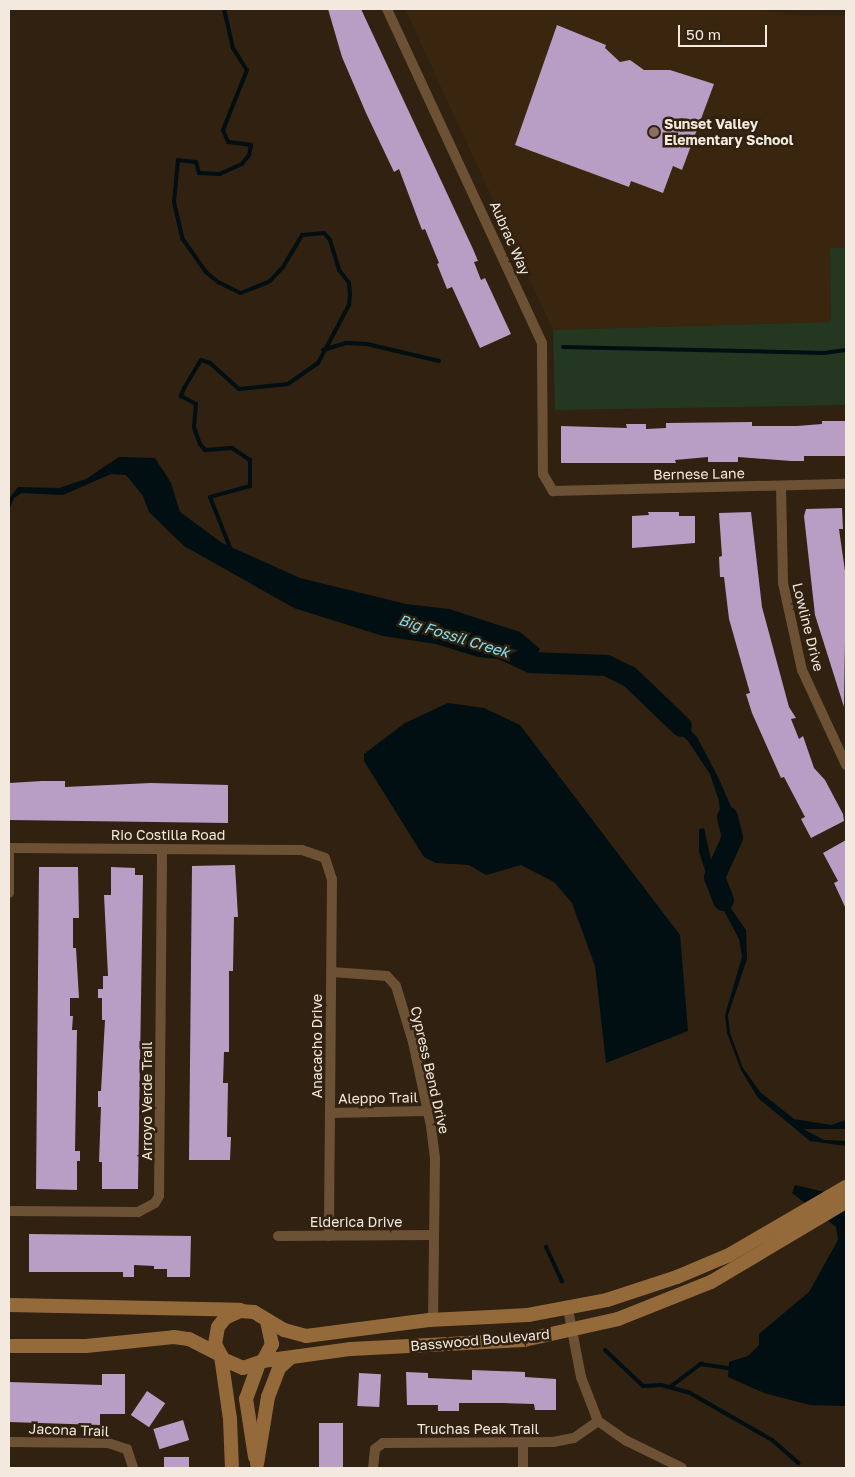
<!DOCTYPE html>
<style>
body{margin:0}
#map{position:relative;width:855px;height:1477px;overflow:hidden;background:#302110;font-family:"Golos Text",sans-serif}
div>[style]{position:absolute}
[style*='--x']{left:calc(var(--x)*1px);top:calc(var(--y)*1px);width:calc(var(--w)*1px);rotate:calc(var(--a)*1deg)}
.built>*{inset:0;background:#3a260f}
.green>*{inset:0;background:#243821}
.water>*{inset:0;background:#010e12}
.stream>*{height:4px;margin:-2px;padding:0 2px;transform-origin:2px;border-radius:2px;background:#010e12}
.river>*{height:21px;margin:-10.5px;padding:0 10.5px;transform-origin:10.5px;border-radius:10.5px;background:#010e12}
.building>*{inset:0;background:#b89dc4;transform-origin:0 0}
.street>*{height:10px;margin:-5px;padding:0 5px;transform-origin:5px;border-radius:5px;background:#6c5135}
.secondary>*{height:14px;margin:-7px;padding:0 7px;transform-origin:7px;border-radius:7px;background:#946a3b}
.dots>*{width:14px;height:14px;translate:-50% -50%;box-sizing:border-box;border:2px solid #302110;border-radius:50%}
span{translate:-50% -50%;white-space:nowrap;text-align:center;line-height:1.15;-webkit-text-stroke:5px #302110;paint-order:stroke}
.poi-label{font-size:14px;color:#f3e9de;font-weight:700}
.left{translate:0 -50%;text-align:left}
.street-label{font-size:14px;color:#f3e9de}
.water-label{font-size:15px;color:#82dff2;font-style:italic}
.frame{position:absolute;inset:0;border:10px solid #f3e9de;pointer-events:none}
.scale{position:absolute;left:678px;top:25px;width:89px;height:22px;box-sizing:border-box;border:2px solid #f3e9de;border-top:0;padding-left:6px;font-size:15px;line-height:18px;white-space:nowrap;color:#f3e9de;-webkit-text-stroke:4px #302110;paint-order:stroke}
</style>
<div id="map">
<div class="built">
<div style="clip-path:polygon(405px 9px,755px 9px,799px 16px,846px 15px,846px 248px,830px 248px,831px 322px,553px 330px)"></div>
</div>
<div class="green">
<div style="clip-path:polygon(830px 248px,846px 248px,846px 405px,555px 410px,553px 330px,831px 322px)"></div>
</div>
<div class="water">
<div style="clip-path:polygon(119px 457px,155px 458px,171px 483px,180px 512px,222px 543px,300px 578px,406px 604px,449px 609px,520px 632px,540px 649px,535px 656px,509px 660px,478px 657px,436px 644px,383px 636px,294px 608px,184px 546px,149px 512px,143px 496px,126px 475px,111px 474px,63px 495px,22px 493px,14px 498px,9px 510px,9px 499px,18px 487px,59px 488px,86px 479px)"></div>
<div style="clip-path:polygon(448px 703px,484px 708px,520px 725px,680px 935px,688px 1031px,606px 1063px,595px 966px,572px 903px,554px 882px,521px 865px,486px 875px,469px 865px,436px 863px,424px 857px,364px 761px,364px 754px,405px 723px)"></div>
<div style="clip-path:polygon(665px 705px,697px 737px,719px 779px,732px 809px,738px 838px,733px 849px,721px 826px,719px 801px,710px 774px,688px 741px,665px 719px,659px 706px)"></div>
<div style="clip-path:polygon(704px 828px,713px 869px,732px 910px,746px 930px,747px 959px,728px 1015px,730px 1033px,743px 1068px,760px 1092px,794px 1119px,831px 1125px,846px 1120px,846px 1129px,803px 1129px,824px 1140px,846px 1141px,846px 1146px,810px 1141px,758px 1098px,741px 1070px,727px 1033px,725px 1015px,742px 957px,739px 939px,709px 882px,699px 852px,699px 829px)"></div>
<div style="clip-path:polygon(795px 1185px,846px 1197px,846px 1406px,810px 1405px,764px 1393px,728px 1377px,729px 1362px,748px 1356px,759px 1345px,759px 1334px,809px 1292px,838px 1240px,836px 1227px,792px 1193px)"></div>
</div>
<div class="stream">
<div style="--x:224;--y:9;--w:40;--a:77"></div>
<div style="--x:233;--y:48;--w:26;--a:58"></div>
<div style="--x:247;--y:70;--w:65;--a:111.8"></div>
<div style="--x:223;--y:130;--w:13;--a:67"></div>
<div style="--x:228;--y:142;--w:23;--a:7"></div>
<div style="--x:251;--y:145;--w:10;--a:101"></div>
<div style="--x:249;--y:155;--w:11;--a:128"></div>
<div style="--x:242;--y:164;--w:24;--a:156"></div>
<div style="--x:220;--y:174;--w:21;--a:-177"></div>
<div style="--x:199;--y:173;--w:11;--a:-105"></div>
<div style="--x:196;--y:162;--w:18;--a:-174"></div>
<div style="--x:178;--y:160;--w:42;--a:95.4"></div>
<div style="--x:174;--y:202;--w:37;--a:77"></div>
<div style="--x:182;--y:238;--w:42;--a:54.8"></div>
<div style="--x:206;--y:272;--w:16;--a:40"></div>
<div style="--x:218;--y:282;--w:25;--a:26"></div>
<div style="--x:241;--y:293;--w:31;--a:-22"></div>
<div style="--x:270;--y:281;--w:19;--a:-47"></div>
<div style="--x:283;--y:267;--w:37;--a:-59"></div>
<div style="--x:302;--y:235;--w:22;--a:-5"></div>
<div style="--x:324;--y:233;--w:9;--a:49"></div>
<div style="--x:330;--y:240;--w:31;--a:73"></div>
<div style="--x:339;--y:270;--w:16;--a:52"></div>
<div style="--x:349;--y:283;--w:11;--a:85"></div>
<div style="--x:350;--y:294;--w:11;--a:95"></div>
<div style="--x:349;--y:305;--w:66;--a:118.1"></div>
<div style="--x:318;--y:363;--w:37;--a:145"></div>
<div style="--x:288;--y:384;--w:49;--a:174.2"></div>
<div style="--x:239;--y:389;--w:39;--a:-138"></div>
<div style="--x:210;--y:363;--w:9;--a:-162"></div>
<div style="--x:201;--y:360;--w:33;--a:121"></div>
<div style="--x:184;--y:388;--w:9;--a:111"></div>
<div style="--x:181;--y:396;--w:17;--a:28"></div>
<div style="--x:196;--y:404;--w:23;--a:95"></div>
<div style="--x:194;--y:427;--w:18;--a:71"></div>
<div style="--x:200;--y:444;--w:8;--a:50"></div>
<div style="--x:205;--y:450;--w:27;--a:-4"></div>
<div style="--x:232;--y:448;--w:22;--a:34"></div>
<div style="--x:250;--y:460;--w:26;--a:90"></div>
<div style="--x:250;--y:486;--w:41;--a:164.6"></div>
<div style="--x:210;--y:497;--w:57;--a:68.4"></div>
<div style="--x:563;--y:347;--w:261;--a:1.3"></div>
<div style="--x:824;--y:353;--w:22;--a:-8"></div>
<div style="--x:323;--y:350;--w:24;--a:-17"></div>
<div style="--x:346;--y:343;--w:21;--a:3"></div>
<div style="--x:367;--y:344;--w:74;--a:13.3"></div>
<div style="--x:546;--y:1247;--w:38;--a:65"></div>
<div style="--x:605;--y:1350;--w:52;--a:43.5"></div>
<div style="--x:643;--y:1386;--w:18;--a:-3"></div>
<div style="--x:661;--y:1385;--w:30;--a:15"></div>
<div style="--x:690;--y:1393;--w:95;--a:29.8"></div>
<div style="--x:772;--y:1440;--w:35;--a:41"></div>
<div style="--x:670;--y:1387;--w:39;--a:-37"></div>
<div style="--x:701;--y:1364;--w:31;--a:9"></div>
</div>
<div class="river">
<div style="--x:498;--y:647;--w:35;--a:25"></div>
<div style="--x:530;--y:662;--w:76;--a:2.3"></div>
<div style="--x:606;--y:665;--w:25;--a:26"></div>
<div style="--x:629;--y:676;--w:72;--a:43.9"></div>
<div style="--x:723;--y:900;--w:25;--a:-111"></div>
<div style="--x:714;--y:877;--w:44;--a:-65.8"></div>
<div style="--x:732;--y:837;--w:21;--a:-104"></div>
</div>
<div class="building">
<div style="clip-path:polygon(328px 9px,361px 9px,473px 249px,478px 261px,474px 262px,481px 280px,485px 278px,511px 334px,480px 348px,452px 287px,447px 289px,437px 264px,439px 263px,425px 229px,422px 230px,399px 169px,394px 172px,366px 113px,342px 57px)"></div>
<div style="clip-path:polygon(557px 25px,606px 45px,605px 48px,620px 62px,630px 60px,644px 70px,670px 70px,714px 84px,682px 170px,673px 166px,663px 193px,631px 181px,629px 187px,515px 145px)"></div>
<div style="clip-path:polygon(822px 421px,846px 421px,846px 456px,804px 456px,804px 461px,791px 461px,738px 457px,738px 462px,708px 462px,708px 457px,675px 460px,676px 463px,561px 463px,561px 426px,627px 428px,626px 424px,646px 424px,646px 429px,666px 428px,666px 423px,752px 422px,752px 426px,797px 426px,822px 424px)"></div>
<div style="clip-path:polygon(842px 508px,843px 529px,839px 529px,846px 578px,844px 707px,815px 615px,804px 516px,806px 509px)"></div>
<div style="clip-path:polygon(648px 512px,679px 512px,679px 516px,695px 516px,695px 543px,632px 548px,632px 516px,649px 515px)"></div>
<div style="clip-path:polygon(751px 512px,762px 607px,789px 707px,796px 718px,791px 719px,799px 739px,803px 736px,814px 768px,825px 780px,843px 814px,844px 821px,811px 838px,801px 819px,805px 817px,784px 777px,781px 778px,752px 713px,746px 694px,750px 693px,729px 619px,724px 577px,720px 577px,719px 557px,722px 556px,719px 513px)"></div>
<div style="clip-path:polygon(42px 781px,65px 781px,65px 787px,151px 783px,228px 785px,228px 823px,9px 820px,9px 783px)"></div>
<div style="clip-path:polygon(846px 840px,846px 909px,834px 883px,838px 881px,823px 853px)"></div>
<div style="clip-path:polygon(235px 865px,238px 917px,234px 917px,233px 971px,229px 971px,229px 1052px,224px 1052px,223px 1083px,228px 1083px,227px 1137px,231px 1137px,230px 1160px,189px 1160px,192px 866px)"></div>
<div style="clip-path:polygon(39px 867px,78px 867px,79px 918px,73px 918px,73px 948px,76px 948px,79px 998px,70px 998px,70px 1016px,73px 1016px,72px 1030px,77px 1030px,75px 1151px,80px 1151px,80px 1161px,77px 1161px,77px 1190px,36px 1189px)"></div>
<div style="clip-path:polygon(111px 867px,135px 868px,135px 875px,143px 875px,138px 1189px,102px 1189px,102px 1162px,99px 1162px,101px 1107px,98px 1107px,98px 1091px,101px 1091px,105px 1020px,102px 1020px,102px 998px,98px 998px,98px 989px,103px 989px,103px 976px,108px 976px,104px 895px,111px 895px)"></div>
<div style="clip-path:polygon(29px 1234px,191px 1236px,190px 1277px,167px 1277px,167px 1269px,154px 1269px,154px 1266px,134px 1265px,134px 1277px,123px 1277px,123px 1272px,29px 1272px)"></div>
<div style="clip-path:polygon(472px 1370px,525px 1372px,525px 1377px,556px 1379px,556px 1410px,535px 1410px,534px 1404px,504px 1403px,459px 1403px,459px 1411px,438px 1411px,438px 1405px,407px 1405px,406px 1372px,428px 1373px,428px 1378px,472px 1380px)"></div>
<div style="left:359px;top:1373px;width:22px;height:33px;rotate:3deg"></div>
<div style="clip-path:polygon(102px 1374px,125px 1374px,125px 1414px,100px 1414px,100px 1425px,9px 1422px,9px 1382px,102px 1385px)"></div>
<div style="left:147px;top:1391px;width:22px;height:29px;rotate:34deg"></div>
<div style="left:183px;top:1420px;width:21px;height:31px;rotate:73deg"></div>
<div style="left:319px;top:1423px;width:24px;height:45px"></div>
<div style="left:164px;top:1457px;width:25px;height:11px"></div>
</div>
<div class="street">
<div style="--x:387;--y:9;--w:368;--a:65.1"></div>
<div style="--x:542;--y:343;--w:131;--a:89.6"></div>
<div style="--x:543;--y:474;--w:20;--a:60"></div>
<div style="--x:553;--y:491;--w:293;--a:-1.4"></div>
<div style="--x:781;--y:486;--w:97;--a:88.8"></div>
<div style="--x:783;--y:583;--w:89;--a:77.7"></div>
<div style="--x:802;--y:670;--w:105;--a:65.1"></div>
<div style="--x:9;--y:848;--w:293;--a:0.4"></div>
<div style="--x:302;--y:850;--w:24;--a:19"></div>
<div style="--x:325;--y:858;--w:22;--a:72"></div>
<div style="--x:332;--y:879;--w:357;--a:90.5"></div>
<div style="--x:9;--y:893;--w:45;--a:-90"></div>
<div style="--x:332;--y:972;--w:55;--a:4.2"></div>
<div style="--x:387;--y:976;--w:13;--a:48"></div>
<div style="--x:396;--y:986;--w:59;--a:73.1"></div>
<div style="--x:413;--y:1042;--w:86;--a:77.9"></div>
<div style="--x:431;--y:1126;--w:33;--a:83"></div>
<div style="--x:435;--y:1159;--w:161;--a:90.7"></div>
<div style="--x:331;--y:1113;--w:95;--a:-1.2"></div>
<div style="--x:9;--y:1211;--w:129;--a:0.4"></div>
<div style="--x:138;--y:1212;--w:19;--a:-28"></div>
<div style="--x:155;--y:1203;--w:8;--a:-60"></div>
<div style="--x:159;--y:1196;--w:347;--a:-89.5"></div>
<div style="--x:278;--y:1236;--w:156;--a:-0.4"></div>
<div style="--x:568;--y:1309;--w:69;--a:79.2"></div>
<div style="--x:581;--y:1377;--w:47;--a:68.9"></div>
<div style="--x:598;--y:1421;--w:35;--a:35"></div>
<div style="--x:627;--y:1441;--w:61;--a:26.1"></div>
<div style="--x:9;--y:1442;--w:99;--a:0.6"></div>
<div style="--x:108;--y:1443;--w:20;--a:18"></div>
<div style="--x:127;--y:1449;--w:20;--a:72"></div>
<div style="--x:523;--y:1442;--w:26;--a:90"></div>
<div style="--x:373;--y:1468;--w:19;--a:-84"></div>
<div style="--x:375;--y:1449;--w:10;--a:-37"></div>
<div style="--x:383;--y:1443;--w:170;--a:-0.3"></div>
<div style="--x:553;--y:1442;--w:21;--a:-11"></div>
<div style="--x:574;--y:1438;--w:29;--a:-35"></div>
</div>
<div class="secondary">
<div style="--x:9;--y:1305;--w:231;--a:1.2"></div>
<div style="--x:267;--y:1321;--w:24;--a:78"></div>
<div style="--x:272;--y:1344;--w:19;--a:118"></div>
<div style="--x:263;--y:1361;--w:21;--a:161"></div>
<div style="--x:243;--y:1368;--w:22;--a:-156"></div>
<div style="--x:223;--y:1359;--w:17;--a:-118"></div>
<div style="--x:215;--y:1344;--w:17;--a:-80"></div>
<div style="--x:218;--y:1327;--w:11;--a:-52"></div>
<div style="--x:225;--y:1318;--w:17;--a:-25"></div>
<div style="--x:240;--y:1311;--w:14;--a:4"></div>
<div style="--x:254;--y:1312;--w:35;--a:31"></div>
<div style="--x:284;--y:1330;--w:23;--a:15"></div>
<div style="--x:306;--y:1336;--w:124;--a:-7.4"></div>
<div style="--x:429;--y:1320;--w:99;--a:-2.9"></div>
<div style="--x:528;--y:1315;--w:80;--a:-10.8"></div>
<div style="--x:607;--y:1300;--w:74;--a:-18.2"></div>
<div style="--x:677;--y:1277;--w:56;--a:-22.9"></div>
<div style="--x:729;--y:1255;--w:135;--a:-30.2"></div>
<div style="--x:9;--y:1346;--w:77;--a:0"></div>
<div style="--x:86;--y:1346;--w:88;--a:-5.8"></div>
<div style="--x:174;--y:1337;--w:15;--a:8"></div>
<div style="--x:189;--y:1339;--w:34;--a:27"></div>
<div style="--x:221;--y:1356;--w:64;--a:81.9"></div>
<div style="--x:230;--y:1419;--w:49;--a:87.7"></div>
<div style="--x:263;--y:1361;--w:89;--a:-7.8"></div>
<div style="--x:351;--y:1349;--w:173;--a:-3"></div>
<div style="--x:524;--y:1340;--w:96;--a:-12.6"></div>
<div style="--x:618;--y:1319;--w:100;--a:-21.7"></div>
<div style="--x:711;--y:1282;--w:157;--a:-30.7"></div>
<div style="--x:255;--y:1457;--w:59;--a:-98.8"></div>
<div style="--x:246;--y:1399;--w:37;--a:-70"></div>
<div style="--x:257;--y:1464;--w:68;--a:-80.7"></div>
<div style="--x:268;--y:1397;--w:31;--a:-69"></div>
<div style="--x:279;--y:1368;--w:15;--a:-42"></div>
</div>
<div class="dots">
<div style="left:654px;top:132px;background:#8d6e63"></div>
</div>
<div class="poi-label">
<span class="left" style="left:664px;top:132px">Sunset Valley<br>Elementary School</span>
</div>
<div class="street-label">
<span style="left:510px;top:238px;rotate:66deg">Aubrac Way</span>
<span style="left:699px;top:474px;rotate:-1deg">Bernese Lane</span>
<span style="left:808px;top:627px;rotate:76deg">Lowline Drive</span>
<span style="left:168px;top:835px">Rio Costilla Road</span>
<span style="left:317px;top:1046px;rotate:-90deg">Anacacho Drive</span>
<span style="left:430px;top:1070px;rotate:77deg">Cypress Bend Drive</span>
<span style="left:378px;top:1098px;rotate:-1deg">Aleppo Trail</span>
<span style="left:147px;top:1101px;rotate:-90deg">Arroyo Verde Trail</span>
<span style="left:356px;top:1222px">Elderica Drive</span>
<span style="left:480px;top:1340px;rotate:-5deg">Basswood Boulevard</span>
<span style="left:478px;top:1429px">Truchas Peak Trail</span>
<span style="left:69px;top:1430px;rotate:2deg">Jacona Trail</span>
</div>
<div class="water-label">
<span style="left:454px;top:636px;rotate:17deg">Big Fossil Creek</span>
</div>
<div class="frame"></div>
<div class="scale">50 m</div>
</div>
